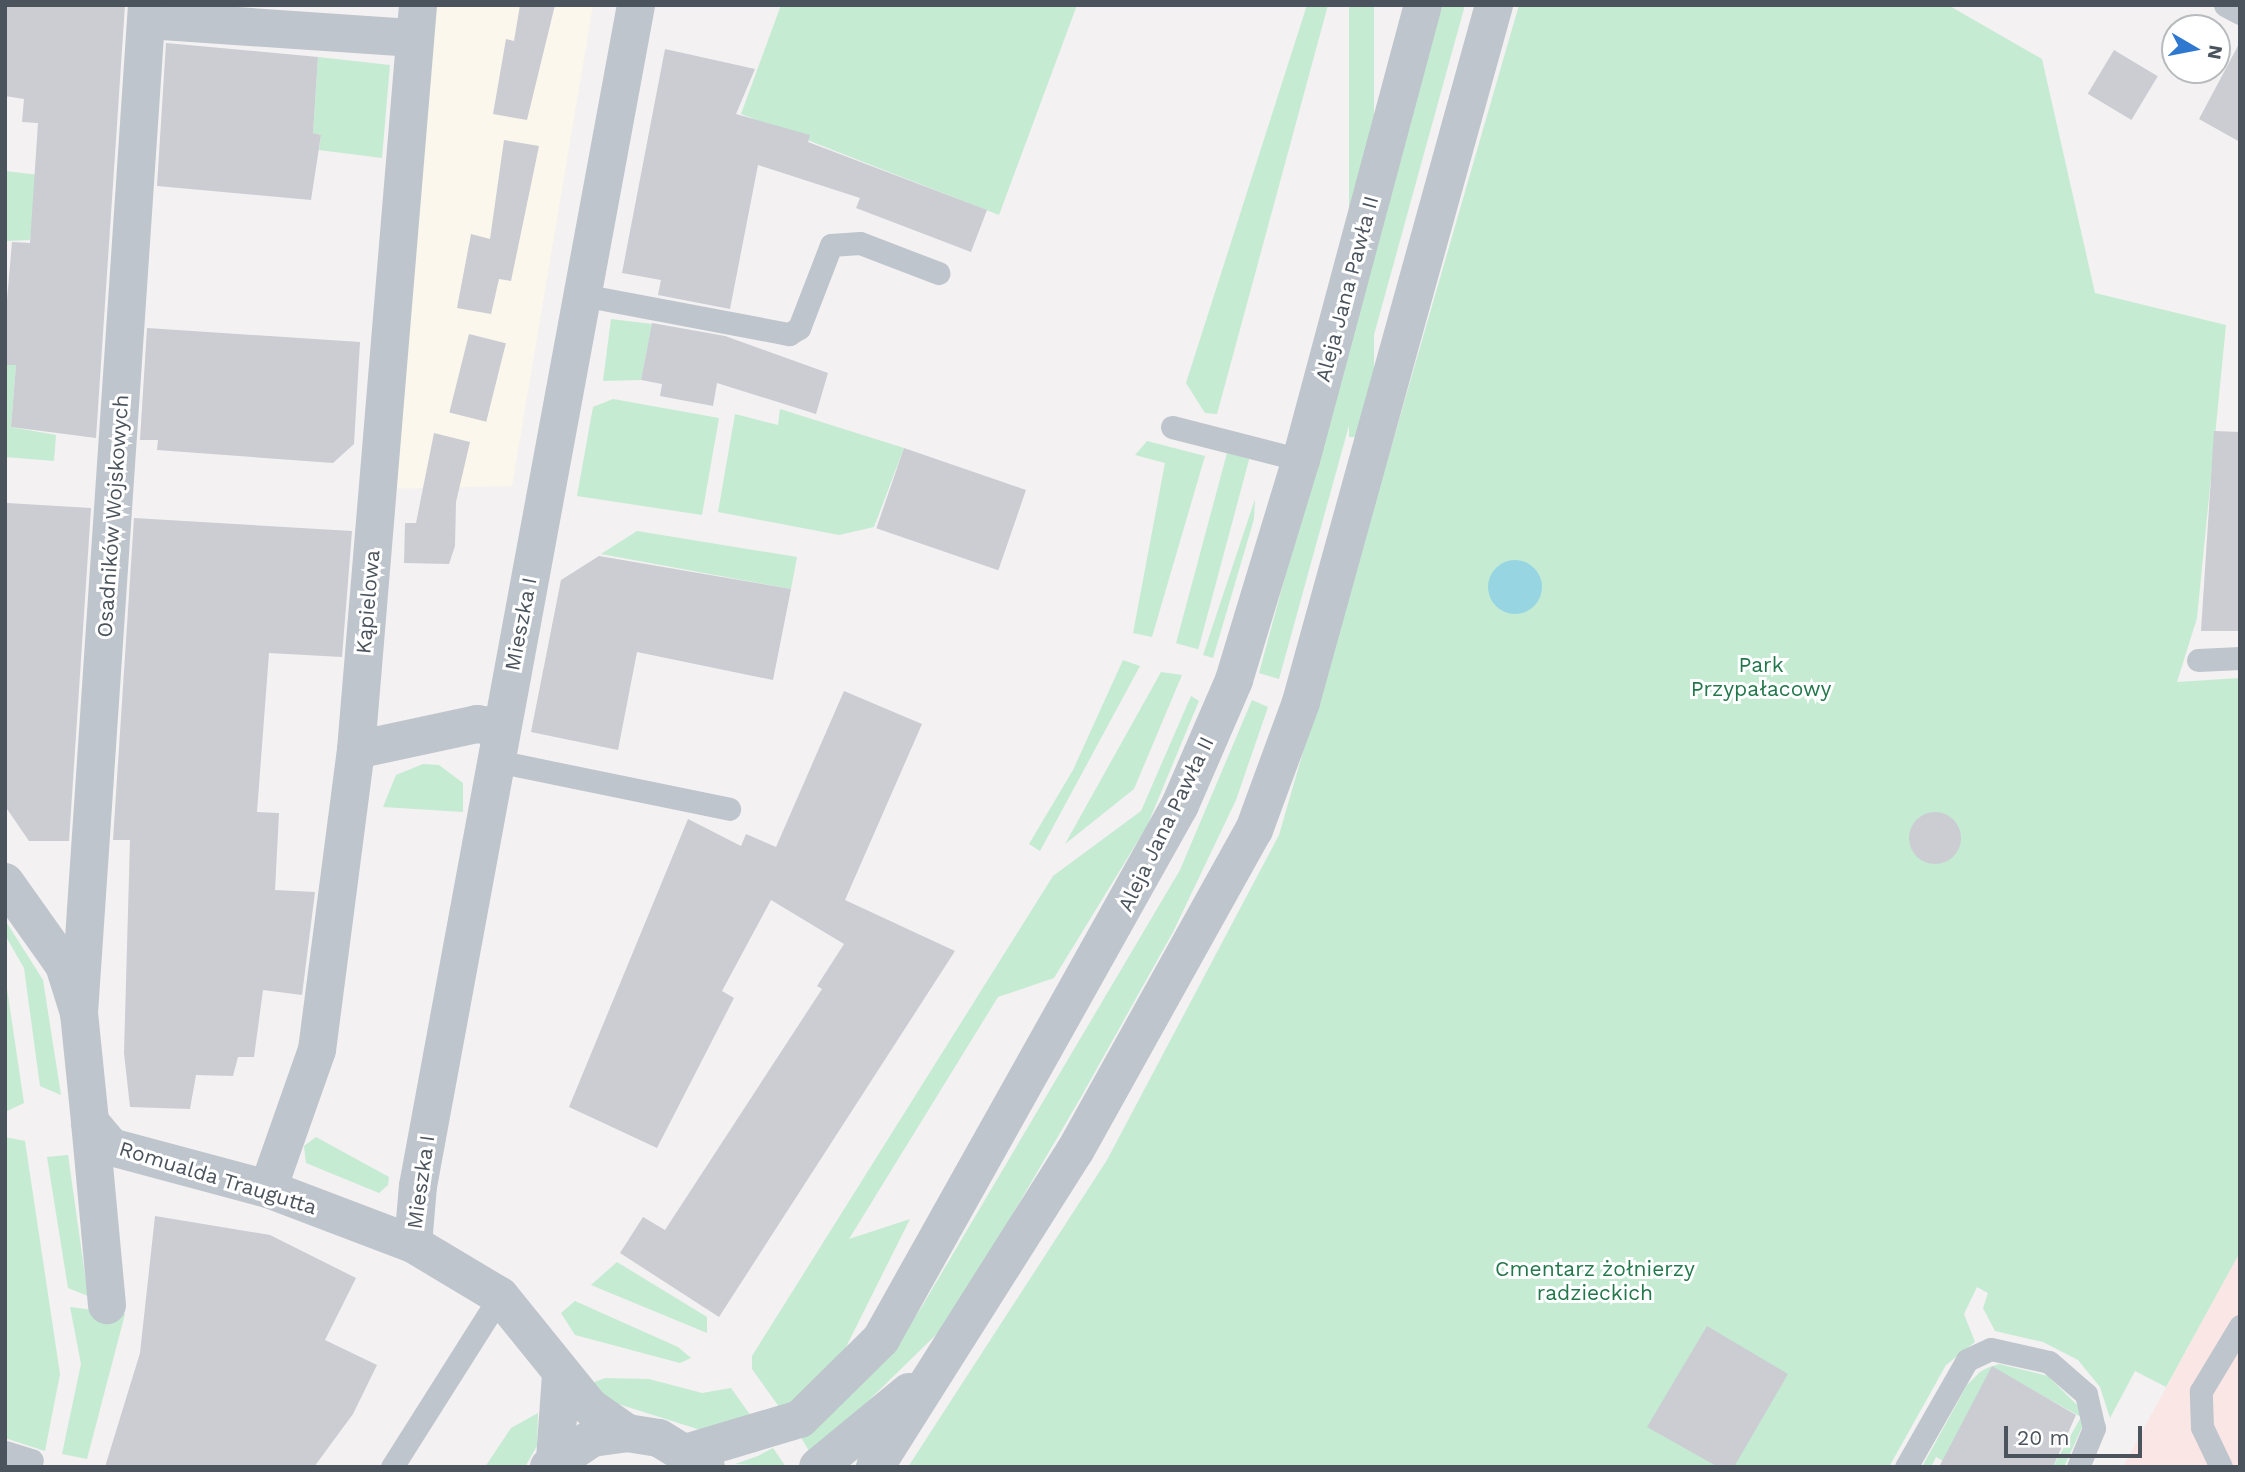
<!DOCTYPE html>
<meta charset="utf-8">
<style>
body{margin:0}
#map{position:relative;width:2245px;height:1472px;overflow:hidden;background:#f3f1f1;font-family:"Work Sans",sans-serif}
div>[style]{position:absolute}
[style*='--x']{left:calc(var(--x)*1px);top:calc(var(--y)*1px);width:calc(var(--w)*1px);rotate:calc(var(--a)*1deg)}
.commercial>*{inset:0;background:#fbf7ed}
.medical>*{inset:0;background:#f9e6e5}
.green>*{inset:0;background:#c5ebd3;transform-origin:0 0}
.water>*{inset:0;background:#97d5e3}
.round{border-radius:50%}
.building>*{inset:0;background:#cbcdd3;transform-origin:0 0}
.service>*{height:23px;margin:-11.5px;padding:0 11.5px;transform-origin:11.5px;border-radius:11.5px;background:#bec5cc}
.minor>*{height:38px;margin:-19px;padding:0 19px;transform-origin:19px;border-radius:19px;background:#bec5cc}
.tertiary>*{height:38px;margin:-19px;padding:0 19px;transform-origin:19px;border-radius:19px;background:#bec5cc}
span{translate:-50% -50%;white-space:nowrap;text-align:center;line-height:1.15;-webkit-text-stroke:6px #fff;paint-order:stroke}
.street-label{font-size:21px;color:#4b545c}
.park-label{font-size:21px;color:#22774b}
.frame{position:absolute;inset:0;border:7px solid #4b545c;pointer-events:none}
.north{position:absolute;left:2161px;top:14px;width:70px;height:70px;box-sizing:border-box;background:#fff;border:2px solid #b7bbbe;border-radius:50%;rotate:100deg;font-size:19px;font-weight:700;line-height:28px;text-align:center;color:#4b545c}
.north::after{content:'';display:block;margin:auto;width:24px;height:32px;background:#2e78d0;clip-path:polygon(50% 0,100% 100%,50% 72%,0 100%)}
.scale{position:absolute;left:2004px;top:1426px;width:138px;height:32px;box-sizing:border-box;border:4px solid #4b545c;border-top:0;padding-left:9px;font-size:21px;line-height:24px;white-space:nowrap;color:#4b545c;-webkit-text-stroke:5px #fff;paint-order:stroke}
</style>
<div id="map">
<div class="commercial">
<div style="clip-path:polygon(428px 5px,593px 5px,512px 486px,386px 489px)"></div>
</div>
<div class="medical">
<div style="clip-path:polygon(2240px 1251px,2240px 1467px,2123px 1467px)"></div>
</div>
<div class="green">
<div style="clip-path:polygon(781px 5px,1077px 5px,999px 215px,741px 114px)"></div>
<div style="clip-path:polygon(1307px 5px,1328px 5px,1217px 414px,1205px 413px,1186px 383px)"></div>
<div style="left:1349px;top:5px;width:25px;height:432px"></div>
<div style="clip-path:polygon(1440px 5px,1465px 5px,1279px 679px,1259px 673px)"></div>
<div style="clip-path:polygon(1519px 5px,1948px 5px,2042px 59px,2095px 293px,2226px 325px,2197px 618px,2177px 682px,2240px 678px,2240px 1252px,2166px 1387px,2135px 1371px,2110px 1418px,2100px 1387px,2078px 1360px,2043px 1342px,1995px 1331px,1983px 1308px,1988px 1293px,1977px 1287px,1964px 1314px,1975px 1342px,1946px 1365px,1889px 1467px,908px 1467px,1107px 1160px,1279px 835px)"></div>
<div style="clip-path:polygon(318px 57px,390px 65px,382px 158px,319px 150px,321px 135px,313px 133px)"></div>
<div style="clip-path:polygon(5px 171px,39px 175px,30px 240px,5px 241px)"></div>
<div style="clip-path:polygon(611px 319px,652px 324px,641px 380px,603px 381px)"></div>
<div style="clip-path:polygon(5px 365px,16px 365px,11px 427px,56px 435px,54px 461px,5px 457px)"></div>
<div style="clip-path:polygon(613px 399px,719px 418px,702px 515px,577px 496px,593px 407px)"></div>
<div style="clip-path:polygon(780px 409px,904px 448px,874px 527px,839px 535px,718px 512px,735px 414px,778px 425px)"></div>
<div style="clip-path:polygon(1147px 441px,1205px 456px,1152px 637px,1133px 633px,1165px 463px,1135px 455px)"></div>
<div style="left:1227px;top:453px;width:23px;height:197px;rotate:15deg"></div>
<div style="clip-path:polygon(1255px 499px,1254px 519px,1213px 658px,1203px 655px)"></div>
<div style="clip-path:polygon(637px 531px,797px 557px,791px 589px,601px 554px)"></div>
<div style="clip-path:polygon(1123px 660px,1140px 666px,1040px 851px,1029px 844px,1073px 770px)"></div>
<div style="clip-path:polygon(1161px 672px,1182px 675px,1134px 789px,1065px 844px)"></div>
<div style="clip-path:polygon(1191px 696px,1199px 701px,1147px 826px,1054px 978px,998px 997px,849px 1239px,910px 1219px,843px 1353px,782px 1411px,752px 1369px,752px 1356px,1053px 876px,1141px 811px)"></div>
<div style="clip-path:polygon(1252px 700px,1268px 707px,1236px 800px,1173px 932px,1081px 1097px,950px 1321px,812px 1456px,799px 1434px,885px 1360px,921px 1308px,1180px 870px)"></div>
<div style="clip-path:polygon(423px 764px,439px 765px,463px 783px,463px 812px,383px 807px,396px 775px)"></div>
<div style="clip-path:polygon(5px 920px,43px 980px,61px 1095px,40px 1086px,24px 968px,5px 935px)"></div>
<div style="clip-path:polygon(5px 975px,24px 1103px,5px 1112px)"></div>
<div style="clip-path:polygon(5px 1137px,25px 1141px,60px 1374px,45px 1451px,5px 1438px)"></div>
<div style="clip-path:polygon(316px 1137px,389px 1177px,388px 1185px,379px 1193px,306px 1163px,304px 1146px)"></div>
<div style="clip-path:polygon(68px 1155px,88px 1296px,68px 1288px,47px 1157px)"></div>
<div style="clip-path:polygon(617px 1262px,707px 1317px,707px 1333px,591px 1285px)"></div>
<div style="clip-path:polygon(575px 1301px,678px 1347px,691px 1358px,680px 1363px,575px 1335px,561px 1313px)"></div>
<div style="clip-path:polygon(70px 1307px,125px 1314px,87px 1459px,62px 1454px,81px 1364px)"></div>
<div style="clip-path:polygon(1999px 1364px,2048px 1376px,2078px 1406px,2081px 1417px,2083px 1425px,2064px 1467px,2053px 1467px,2081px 1417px,1992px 1367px,1947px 1463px,1936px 1457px,1931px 1467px,1922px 1467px,1967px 1385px,1980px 1372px,1987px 1368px)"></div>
<div style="clip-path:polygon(605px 1378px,649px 1379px,702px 1393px,731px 1388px,756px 1423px,707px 1432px,612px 1402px,592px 1383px)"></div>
<div style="clip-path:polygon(538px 1413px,537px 1446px,525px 1467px,485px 1467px,511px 1428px)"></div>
<div style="clip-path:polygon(773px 1448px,786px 1467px,735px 1464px,758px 1456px)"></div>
</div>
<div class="water">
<div class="round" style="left:1488px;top:560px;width:54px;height:54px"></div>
</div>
<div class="building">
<div style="clip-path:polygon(5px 5px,125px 5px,96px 438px,11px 427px,16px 365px,5px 365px,5px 323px,12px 242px,30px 243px,38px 123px,22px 122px,24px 99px,5px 96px)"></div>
<div style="clip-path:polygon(520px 5px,555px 5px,527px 120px,493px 114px,506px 39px,514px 41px)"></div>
<div style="clip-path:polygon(2240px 42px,2240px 142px,2199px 119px)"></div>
<div style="clip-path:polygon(166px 43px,318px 57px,313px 133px,321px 135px,311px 200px,157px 186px)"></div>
<div style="clip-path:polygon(665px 49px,755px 69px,736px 114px,810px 135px,808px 142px,987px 210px,971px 252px,856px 208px,860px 198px,758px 165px,730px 309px,658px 295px,661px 280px,622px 273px)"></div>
<div style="left:2114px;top:50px;width:51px;height:51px;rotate:31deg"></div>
<div style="clip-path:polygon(504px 140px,539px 146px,511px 281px,499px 279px,491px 314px,457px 308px,471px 234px,490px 239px)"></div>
<div style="clip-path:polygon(652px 323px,725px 336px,828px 373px,816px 414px,717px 383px,713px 406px,660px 396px,662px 384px,641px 380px)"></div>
<div style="clip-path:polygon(147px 328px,360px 342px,354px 444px,333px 463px,157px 450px,158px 440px,140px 440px)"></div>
<div style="left:469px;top:334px;width:38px;height:81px;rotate:14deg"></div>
<div style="clip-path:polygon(2214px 431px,2240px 432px,2240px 631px,2201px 631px)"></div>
<div style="clip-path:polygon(434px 433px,470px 442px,456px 502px,455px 546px,449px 564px,404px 563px,405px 523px,416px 523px)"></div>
<div style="left:904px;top:448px;width:129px;height:85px;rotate:19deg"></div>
<div style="clip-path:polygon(7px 503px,91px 508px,69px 841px,29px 841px,5px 806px)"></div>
<div style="clip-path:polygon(134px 518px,352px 531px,342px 657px,269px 653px,257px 812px,279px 813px,275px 890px,315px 892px,302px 995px,263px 990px,254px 1057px,238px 1057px,233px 1076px,196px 1075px,190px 1109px,130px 1107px,124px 1053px,130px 840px,113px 840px)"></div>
<div style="clip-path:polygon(599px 556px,791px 589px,773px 680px,637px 652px,618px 750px,531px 732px,561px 580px)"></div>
<div style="clip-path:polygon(844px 691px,922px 724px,845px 900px,955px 951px,719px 1317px,620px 1253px,643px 1217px,665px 1230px,822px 989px,817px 986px,844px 944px,771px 900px,722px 991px,734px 998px,657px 1148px,569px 1107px,688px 819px,741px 846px,746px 834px,776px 847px)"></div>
<div class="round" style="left:1909px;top:812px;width:52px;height:52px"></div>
<div style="clip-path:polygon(155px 1216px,270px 1235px,356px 1278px,325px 1340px,377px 1365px,353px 1414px,314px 1467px,105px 1467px,140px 1353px)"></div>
<div style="clip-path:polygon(1707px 1326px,1788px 1374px,1734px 1467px,1718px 1467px,1647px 1427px)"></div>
<div style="clip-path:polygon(1992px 1366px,2076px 1415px,2053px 1467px,1939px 1467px)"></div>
</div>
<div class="service">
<div style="--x:2225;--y:5;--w:17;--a:28"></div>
<div style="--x:582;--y:295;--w:211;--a:10.7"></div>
<div style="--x:789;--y:334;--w:12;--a:-31"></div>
<div style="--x:799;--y:328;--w:89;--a:-68.9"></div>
<div style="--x:831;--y:245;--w:29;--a:-4"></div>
<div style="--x:860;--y:243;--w:84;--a:21"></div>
<div style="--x:1172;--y:427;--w:133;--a:14.3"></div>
<div style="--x:2198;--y:660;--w:42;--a:-2.7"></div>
<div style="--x:496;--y:761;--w:238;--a:11.6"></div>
<div style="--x:5;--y:1452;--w:28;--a:17"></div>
<div style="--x:392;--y:1467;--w:202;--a:-57.7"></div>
<div style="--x:1906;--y:1467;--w:123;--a:-60.3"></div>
<div style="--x:1967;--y:1360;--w:26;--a:-25"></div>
<div style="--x:1991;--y:1349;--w:59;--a:12.6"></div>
<div style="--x:2049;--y:1362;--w:49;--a:40.9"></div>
<div style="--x:2086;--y:1394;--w:35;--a:77"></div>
<div style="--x:2094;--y:1428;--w:42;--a:112.3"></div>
<div style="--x:2221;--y:1467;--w:44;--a:-115.4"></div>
<div style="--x:2202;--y:1427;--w:36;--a:-92"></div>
<div style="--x:2201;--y:1391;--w:76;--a:-59"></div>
</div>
<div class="minor">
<div style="--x:148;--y:20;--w:267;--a:3.9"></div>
<div style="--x:356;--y:750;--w:124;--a:-12.1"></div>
<div style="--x:477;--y:724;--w:24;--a:9"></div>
<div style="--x:5;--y:882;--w:102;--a:54.6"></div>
<div style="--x:64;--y:965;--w:50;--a:72.6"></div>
<div style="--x:79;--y:1013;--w:110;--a:84.2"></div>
<div style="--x:90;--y:1122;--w:33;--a:50"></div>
<div style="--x:111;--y:1147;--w:163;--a:15"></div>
<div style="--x:268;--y:1189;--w:155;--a:20.8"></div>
<div style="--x:413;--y:1244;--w:101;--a:30.9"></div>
<div style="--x:500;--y:1296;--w:143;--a:51"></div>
<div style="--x:590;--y:1407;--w:45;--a:35.1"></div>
<div style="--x:79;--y:1013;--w:1009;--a:-86.14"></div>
<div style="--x:90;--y:1122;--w:184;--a:84.7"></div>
<div style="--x:268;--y:1189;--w:147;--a:-70.6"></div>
<div style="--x:317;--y:1050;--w:303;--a:-82.6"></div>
<div style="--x:356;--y:750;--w:748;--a:-85.24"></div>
<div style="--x:413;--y:1244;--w:58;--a:-85.1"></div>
<div style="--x:418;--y:1186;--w:1201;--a:-79.54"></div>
<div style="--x:555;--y:1460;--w:86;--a:-86"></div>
</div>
<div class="tertiary">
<div style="--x:689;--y:1452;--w:116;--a:-16.6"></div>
<div style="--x:800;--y:1419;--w:114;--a:-44.6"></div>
<div style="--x:881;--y:1339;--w:612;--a:-60.75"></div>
<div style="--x:1180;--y:805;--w:136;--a:-66.6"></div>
<div style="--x:1234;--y:680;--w:230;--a:-73.1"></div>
<div style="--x:1301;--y:460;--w:471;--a:-75"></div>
<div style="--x:549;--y:1467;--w:52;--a:-34"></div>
<div style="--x:592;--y:1438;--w:35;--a:-8"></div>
<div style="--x:627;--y:1433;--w:32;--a:9"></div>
<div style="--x:659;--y:1438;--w:55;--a:31.7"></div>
<div style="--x:818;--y:1467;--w:118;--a:-39.5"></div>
<div style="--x:875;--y:1467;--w:374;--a:-57.7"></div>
<div style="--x:1075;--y:1151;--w:368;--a:-60.9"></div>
<div style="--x:1254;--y:830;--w:136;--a:-69.8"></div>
<div style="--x:1301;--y:702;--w:723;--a:-74.52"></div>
</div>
<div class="street-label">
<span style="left:1347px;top:289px;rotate:-75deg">Aleja Jana Pawła II</span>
<span style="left:113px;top:516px;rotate:-86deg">Osadników Wojskowych</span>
<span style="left:368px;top:602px;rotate:-85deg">Kąpielowa</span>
<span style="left:521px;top:624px;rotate:-79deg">Mieszka I</span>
<span style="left:1166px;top:824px;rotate:-64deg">Aleja Jana Pawła II</span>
<span style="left:218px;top:1178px;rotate:17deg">Romualda Traugutta</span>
<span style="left:421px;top:1182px;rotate:-82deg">Mieszka I</span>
</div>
<div class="park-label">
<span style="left:1761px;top:677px">Park<br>Przypałacowy</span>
<span style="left:1595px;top:1281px">Cmentarz żołnierzy<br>radzieckich</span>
</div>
<div class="frame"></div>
<div class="north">N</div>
<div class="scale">20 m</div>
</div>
